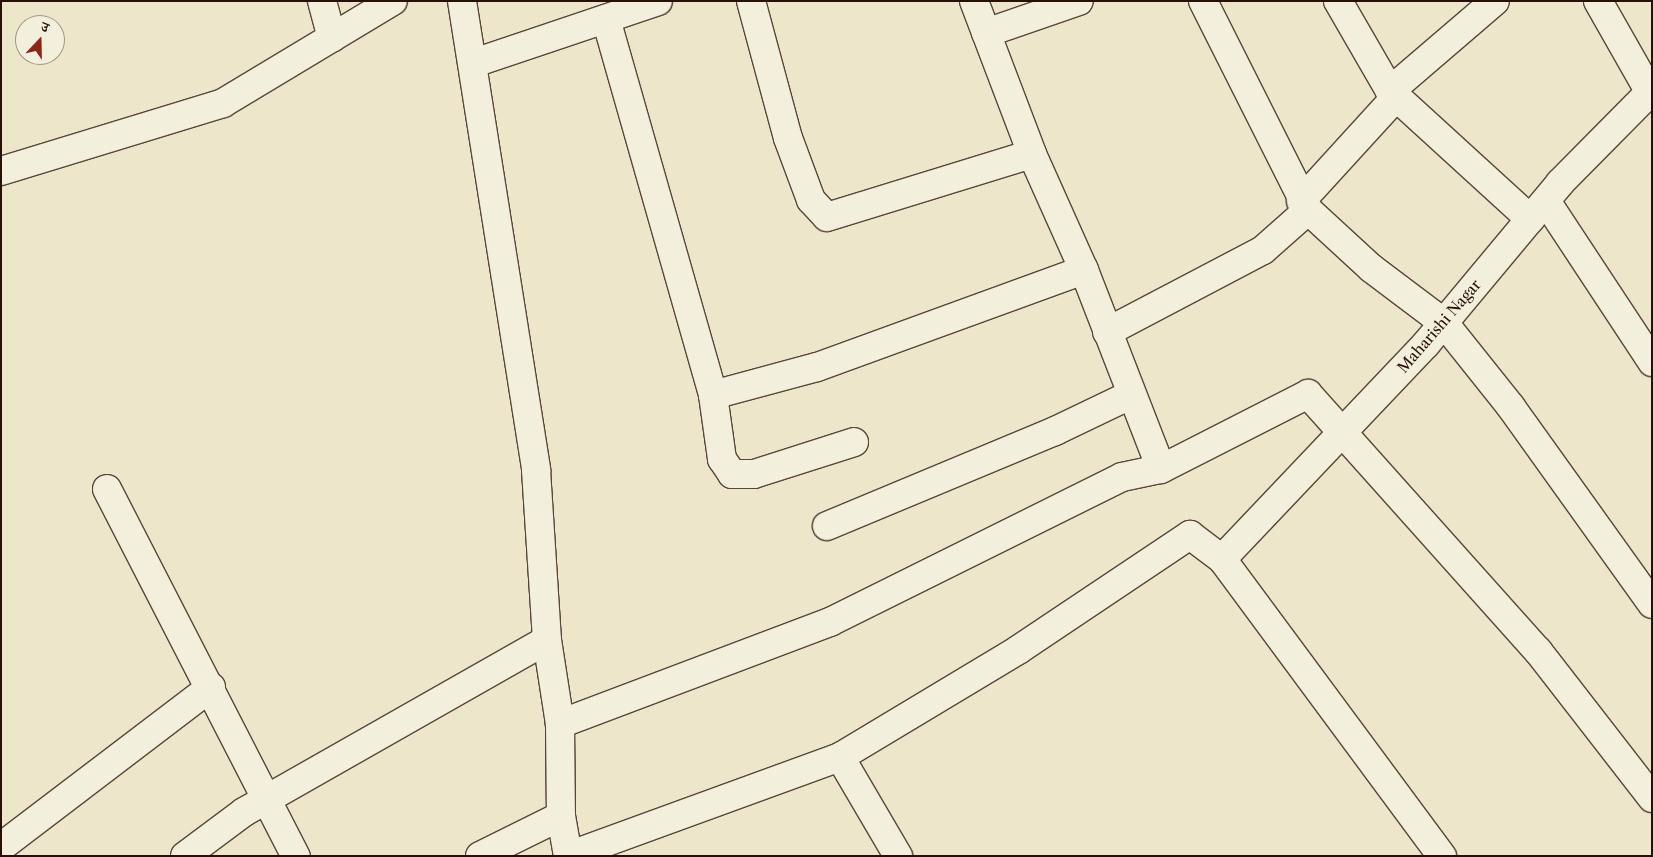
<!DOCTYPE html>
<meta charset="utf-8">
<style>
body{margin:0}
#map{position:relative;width:1653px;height:857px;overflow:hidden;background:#ede6cb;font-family:"Libre Caslon Text","Noto Serif Devanagari",serif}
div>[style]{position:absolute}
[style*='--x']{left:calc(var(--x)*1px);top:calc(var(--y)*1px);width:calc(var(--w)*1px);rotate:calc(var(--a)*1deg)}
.roads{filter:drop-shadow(1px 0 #594639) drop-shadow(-1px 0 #594639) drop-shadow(0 1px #594639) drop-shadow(0 -1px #594639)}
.street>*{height:28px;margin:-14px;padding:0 14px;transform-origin:14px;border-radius:14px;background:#f3efdd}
span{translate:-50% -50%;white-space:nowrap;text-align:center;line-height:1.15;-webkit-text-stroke:4.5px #f3efdd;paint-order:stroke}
.street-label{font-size:15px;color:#281008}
.frame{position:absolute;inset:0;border:2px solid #281008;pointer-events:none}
.north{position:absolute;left:15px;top:15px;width:50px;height:50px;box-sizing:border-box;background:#f3efdd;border:1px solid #a29688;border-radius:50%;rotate:21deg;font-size:14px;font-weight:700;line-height:20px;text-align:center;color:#281008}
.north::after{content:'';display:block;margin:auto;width:18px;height:22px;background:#8f2418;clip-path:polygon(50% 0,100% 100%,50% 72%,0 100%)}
</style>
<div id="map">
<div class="roads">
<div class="street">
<div style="--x:322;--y:1;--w:38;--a:75"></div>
<div style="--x:462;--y:1;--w:475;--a:81"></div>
<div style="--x:536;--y:470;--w:170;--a:86.3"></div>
<div style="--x:547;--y:640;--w:85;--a:81.2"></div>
<div style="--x:560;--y:724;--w:92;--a:89.4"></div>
<div style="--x:561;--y:816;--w:41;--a:80.1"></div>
<div style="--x:751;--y:1;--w:142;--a:74.9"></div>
<div style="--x:788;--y:138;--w:66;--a:69.6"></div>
<div style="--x:811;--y:200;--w:23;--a:47"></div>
<div style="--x:827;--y:217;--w:214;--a:-17.1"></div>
<div style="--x:974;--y:1;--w:164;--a:69.2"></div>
<div style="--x:1032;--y:154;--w:127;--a:65.9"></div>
<div style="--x:1084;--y:270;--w:213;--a:68.8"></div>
<div style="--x:1203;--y:1;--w:234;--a:63.3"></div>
<div style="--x:1308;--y:210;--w:86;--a:42.6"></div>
<div style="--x:1371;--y:268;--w:91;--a:37"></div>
<div style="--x:1444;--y:323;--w:107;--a:51.4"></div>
<div style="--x:1511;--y:407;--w:242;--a:54.4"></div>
<div style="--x:1338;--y:1;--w:104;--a:60"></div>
<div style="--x:1390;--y:91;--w:190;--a:42.4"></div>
<div style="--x:1598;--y:1;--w:109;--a:60.4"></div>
<div style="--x:606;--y:19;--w:391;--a:74.1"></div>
<div style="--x:713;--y:395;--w:108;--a:-15.1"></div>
<div style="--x:817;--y:367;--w:284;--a:-20"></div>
<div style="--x:986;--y:33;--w:98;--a:-19"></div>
<div style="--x:474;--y:63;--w:194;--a:-18.6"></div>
<div style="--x:1390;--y:91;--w:138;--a:-40.6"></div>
<div style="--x:1;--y:171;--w:232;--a:-17"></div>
<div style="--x:223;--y:103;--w:198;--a:-31"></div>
<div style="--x:1301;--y:201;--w:141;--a:-47.6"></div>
<div style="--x:1546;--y:201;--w:193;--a:56.6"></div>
<div style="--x:1107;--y:332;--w:176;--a:-27.7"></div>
<div style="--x:1263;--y:250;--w:60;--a:-41.6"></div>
<div style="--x:713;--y:395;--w:65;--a:82"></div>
<div style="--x:722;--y:459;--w:18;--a:56"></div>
<div style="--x:732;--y:474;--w:22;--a:0"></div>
<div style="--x:754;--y:474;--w:105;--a:-17.7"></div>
<div style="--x:107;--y:489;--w:413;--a:62.8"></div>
<div style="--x:827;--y:526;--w:247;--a:-22.6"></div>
<div style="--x:1055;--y:431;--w:83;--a:-25.6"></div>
<div style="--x:1222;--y:559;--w:296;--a:-46.5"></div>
<div style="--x:1426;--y:344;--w:209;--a:-50.2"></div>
<div style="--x:1560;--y:183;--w:131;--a:-45.3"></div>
<div style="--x:560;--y:724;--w:289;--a:-20.7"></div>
<div style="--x:830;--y:622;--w:326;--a:-26.4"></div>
<div style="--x:1122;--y:477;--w:40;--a:-12"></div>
<div style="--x:1161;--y:469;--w:165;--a:-27"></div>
<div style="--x:1308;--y:394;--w:345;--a:48.2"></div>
<div style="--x:1538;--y:651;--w:186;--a:52.2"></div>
<div style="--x:840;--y:757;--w:115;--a:59.6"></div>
<div style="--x:1;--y:847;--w:264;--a:-37.3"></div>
<div style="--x:185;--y:856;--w:74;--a:-36.7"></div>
<div style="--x:244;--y:812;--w:348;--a:-29.6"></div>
<div style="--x:480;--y:856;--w:90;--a:-26.3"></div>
<div style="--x:568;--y:856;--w:289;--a:-20"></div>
<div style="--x:840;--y:757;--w:208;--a:-31"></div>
<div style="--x:1018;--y:650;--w:207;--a:-33.8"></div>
<div style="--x:1190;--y:535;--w:40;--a:37"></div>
<div style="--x:1222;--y:559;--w:370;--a:53.5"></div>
</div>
</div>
<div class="street-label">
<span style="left:1439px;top:326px;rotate:-49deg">Maharishi Nagar</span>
</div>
<div class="frame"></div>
<div class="north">उ</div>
</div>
